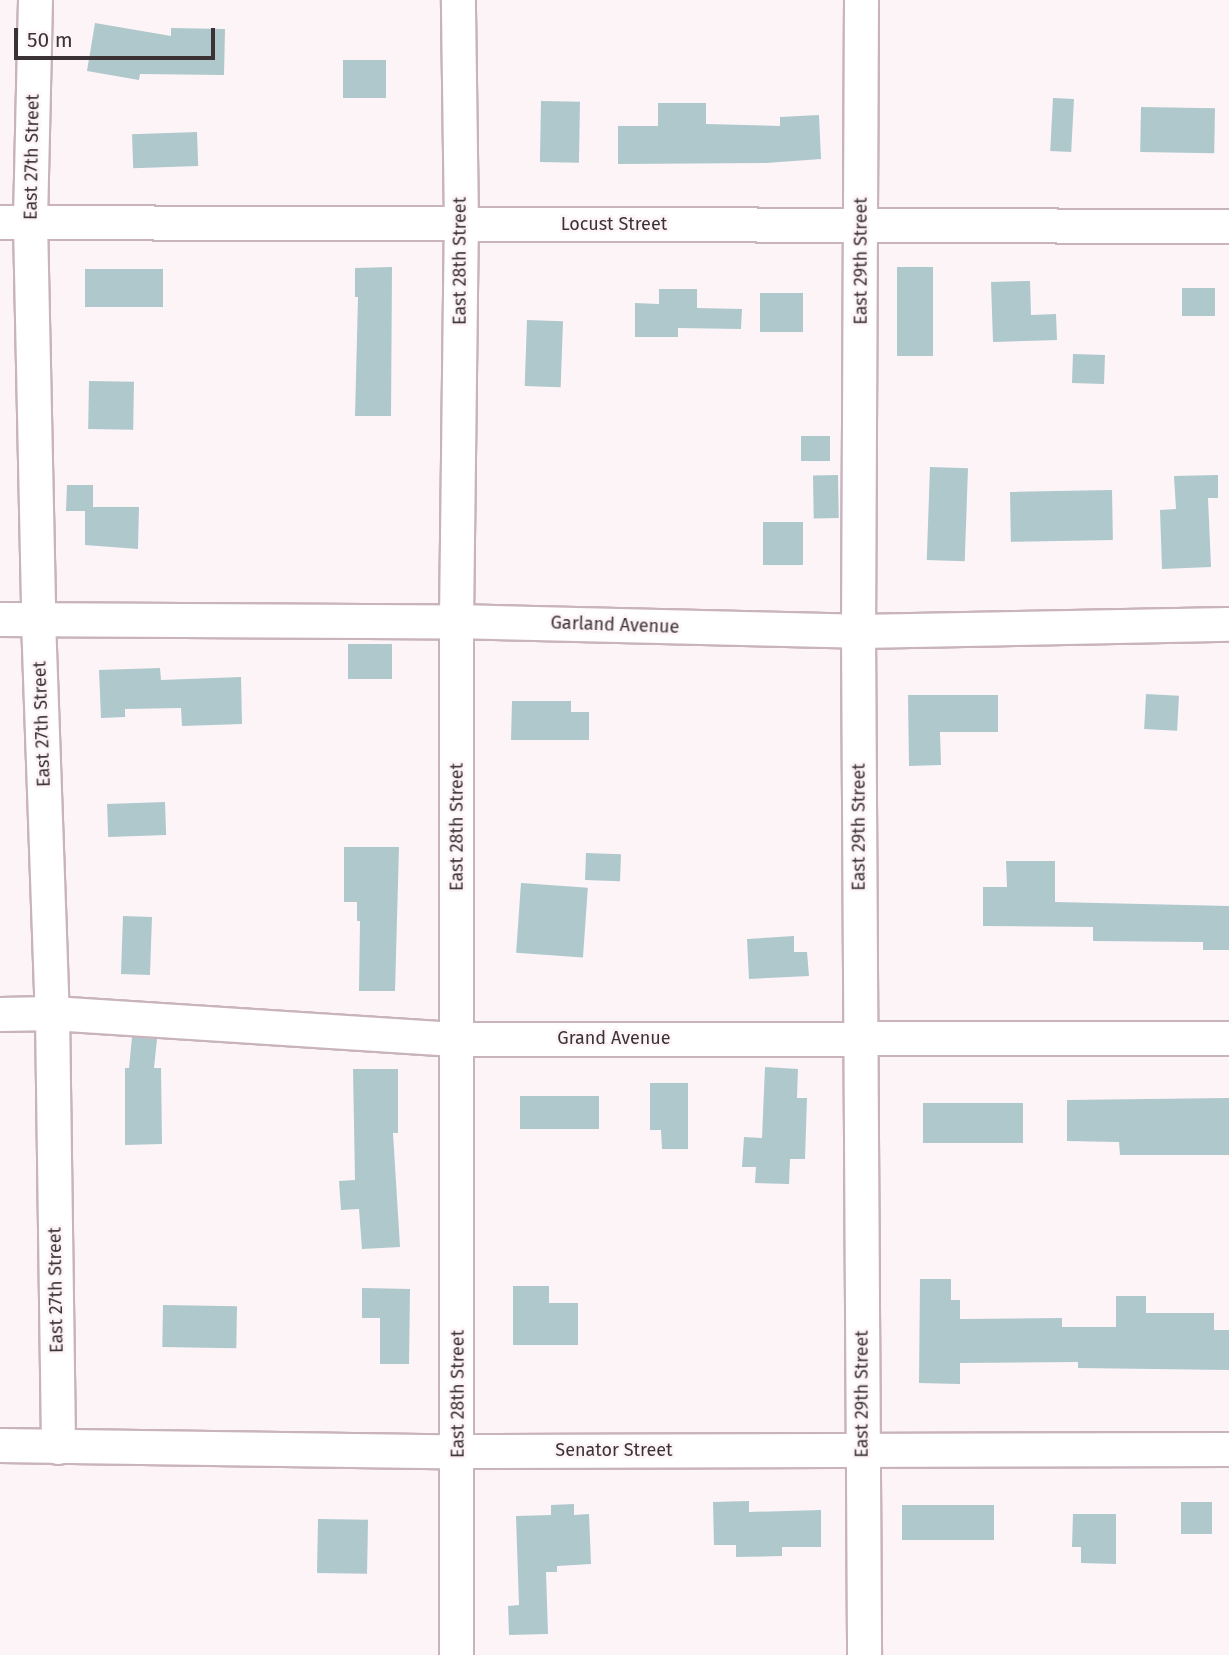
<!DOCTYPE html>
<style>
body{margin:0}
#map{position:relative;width:1229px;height:1655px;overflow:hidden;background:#fdf4f8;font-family:"Fira Sans",sans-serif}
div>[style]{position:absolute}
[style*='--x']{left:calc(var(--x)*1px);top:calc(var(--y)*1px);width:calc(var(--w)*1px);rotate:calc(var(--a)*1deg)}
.building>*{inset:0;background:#aec8cc;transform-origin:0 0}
.roads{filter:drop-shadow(2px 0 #c9b3bd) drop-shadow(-2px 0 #c9b3bd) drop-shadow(0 2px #c9b3bd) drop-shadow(0 -2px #c9b3bd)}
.minor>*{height:33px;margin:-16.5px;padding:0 16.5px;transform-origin:16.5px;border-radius:16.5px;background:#fff}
span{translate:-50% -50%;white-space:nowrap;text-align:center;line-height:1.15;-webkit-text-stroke:5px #fdf4f8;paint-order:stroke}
.street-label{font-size:18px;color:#3b3236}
.scale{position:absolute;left:14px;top:28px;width:201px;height:32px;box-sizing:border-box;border:4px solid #3b3236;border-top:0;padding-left:9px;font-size:21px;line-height:24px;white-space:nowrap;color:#3b3236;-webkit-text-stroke:5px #fdf4f8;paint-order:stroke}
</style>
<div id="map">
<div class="building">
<div style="clip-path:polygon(95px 23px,171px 36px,171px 28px,225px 29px,224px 75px,140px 74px,139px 80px,87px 71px)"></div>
<div style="left:343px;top:60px;width:43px;height:38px"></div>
<div style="left:1053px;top:98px;width:21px;height:53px;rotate:3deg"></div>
<div style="left:541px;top:101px;width:39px;height:61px;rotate:1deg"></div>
<div style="clip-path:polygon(658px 103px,706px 103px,706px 124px,780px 126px,780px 117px,819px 115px,821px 159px,766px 163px,618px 164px,618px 126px,658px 126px)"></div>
<div style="left:1141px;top:107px;width:74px;height:45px;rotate:1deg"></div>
<div style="left:197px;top:132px;width:34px;height:65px;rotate:88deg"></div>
<div style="clip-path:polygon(392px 267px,391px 416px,355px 416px,358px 297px,355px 297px,355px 268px)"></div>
<div style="left:897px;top:267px;width:36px;height:89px"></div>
<div style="left:85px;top:269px;width:78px;height:38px"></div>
<div style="clip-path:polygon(1030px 281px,1031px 315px,1056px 314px,1057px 340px,993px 342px,991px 282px)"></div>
<div style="left:1182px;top:288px;width:33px;height:28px"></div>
<div style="clip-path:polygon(659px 289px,697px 289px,697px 308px,742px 309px,741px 329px,678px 328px,678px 337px,635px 337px,635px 303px,659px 304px)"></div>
<div style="left:760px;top:293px;width:43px;height:39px"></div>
<div style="left:527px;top:320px;width:36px;height:66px;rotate:2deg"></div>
<div style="left:1073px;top:354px;width:32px;height:29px;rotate:2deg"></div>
<div style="left:89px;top:381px;width:45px;height:48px;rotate:1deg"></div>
<div style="left:830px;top:436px;width:25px;height:29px;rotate:90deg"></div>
<div style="left:930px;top:467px;width:38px;height:93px;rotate:2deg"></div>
<div style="left:838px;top:475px;width:43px;height:25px;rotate:89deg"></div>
<div style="clip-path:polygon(1218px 475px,1218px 498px,1208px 498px,1211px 567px,1162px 569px,1160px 510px,1176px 509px,1174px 476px)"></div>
<div style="clip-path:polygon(67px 485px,93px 485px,93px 507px,139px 507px,138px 549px,85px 545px,85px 511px,66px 511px)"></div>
<div style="left:1112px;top:490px;width:50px;height:102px;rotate:89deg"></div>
<div style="left:763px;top:522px;width:40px;height:43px"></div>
<div style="left:348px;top:644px;width:44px;height:35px"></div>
<div style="clip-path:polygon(160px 668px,161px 680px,241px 677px,242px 724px,182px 726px,181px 708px,125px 709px,125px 717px,101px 718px,99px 670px)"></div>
<div style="left:1146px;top:694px;width:33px;height:35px;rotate:3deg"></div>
<div style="clip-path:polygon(908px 695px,998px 695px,998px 732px,940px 732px,941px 765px,909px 766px)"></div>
<div style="clip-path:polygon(512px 701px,571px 701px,571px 712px,589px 712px,589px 740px,511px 740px)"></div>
<div style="left:165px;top:802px;width:33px;height:58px;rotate:88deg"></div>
<div style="clip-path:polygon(344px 847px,399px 847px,395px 991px,359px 991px,360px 921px,357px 921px,357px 902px,344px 902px)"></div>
<div style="left:586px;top:853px;width:35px;height:27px;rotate:2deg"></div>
<div style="clip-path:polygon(1006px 861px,1055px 861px,1055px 902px,1229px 906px,1229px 950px,1203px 950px,1203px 942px,1093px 941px,1093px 927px,983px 926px,983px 887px,1007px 887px)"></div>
<div style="left:521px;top:883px;width:67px;height:70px;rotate:4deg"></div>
<div style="left:123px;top:916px;width:29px;height:58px;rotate:2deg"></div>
<div style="clip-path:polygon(794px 936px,794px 952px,807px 952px,809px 976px,749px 979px,747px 939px)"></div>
<div style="clip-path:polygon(132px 1037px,157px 1039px,154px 1068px,161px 1068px,162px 1144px,125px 1145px,125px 1068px,129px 1068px)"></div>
<div style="clip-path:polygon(765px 1067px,798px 1069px,797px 1098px,807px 1098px,805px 1159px,790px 1159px,789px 1184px,755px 1183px,756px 1167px,742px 1167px,744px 1137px,762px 1138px)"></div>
<div style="clip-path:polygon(353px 1069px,398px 1069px,398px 1133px,393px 1133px,400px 1247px,362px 1249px,359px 1209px,341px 1210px,339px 1181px,355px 1180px)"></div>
<div style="clip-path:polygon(650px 1083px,688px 1083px,688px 1149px,662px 1149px,661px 1130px,650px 1130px)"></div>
<div style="left:520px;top:1096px;width:79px;height:33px"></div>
<div style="clip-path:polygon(1229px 1098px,1229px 1155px,1120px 1155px,1119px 1142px,1067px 1141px,1067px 1100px)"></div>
<div style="left:923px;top:1103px;width:100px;height:40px"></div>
<div style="clip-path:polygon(920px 1279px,951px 1279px,951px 1300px,960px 1300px,960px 1319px,1062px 1318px,1062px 1327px,1116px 1327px,1116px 1296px,1146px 1296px,1146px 1313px,1214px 1313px,1214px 1330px,1229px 1330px,1229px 1370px,1078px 1368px,1078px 1362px,960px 1363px,960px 1384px,919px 1383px)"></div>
<div style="clip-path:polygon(513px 1286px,549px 1286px,549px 1303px,578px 1303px,578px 1345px,513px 1345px)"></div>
<div style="clip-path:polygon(362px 1288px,410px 1289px,409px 1364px,380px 1364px,380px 1318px,362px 1318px)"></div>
<div style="left:163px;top:1305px;width:74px;height:42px;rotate:1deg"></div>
<div style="clip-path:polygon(749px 1501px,749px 1512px,821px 1510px,821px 1547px,782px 1547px,782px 1556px,736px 1557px,736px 1545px,714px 1545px,713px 1502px)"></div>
<div style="left:1181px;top:1502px;width:31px;height:32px"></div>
<div style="clip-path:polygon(574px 1504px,574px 1515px,589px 1514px,591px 1564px,557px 1566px,557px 1572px,546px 1572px,548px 1634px,509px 1635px,508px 1606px,519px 1605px,516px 1516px,551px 1515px,551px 1505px)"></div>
<div style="left:902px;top:1505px;width:92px;height:35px"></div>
<div style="clip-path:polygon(1073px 1514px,1116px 1514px,1116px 1564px,1081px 1563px,1081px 1547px,1072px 1547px)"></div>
<div style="left:318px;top:1519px;width:50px;height:54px;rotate:1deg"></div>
</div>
<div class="roads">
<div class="minor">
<div style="--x:35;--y:0;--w:222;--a:91.3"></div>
<div style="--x:30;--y:222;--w:397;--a:88.8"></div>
<div style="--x:38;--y:619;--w:394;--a:88"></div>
<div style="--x:52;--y:1013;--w:434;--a:89.2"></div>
<div style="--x:861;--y:0;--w:631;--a:90.27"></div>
<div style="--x:858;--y:631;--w:1024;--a:89.66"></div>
<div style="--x:0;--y:222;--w:1229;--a:0.19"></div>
<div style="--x:0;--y:619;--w:456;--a:0.3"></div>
<div style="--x:456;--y:621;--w:402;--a:1.4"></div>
<div style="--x:858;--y:631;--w:371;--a:-1.1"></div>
<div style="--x:0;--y:1014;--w:52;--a:-1.1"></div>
<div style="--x:52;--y:1013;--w:407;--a:3.7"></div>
<div style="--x:458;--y:1039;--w:771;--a:-0.07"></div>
<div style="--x:0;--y:1445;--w:458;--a:0.8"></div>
<div style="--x:458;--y:1451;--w:771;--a:-0.15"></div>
<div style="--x:456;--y:1655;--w:1034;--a:-90"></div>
<div style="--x:456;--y:621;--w:397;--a:-89.3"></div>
<div style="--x:461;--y:224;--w:224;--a:-90.8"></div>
</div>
</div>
<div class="street-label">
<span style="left:32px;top:157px;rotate:-89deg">East 27th Street</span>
<span style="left:614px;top:224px">Locust Street</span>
<span style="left:460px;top:261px;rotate:-90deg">East 28th Street</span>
<span style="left:861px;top:261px;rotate:-90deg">East 29th Street</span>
<span style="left:615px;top:625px;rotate:2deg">Garland Avenue</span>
<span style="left:42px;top:724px;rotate:-92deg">East 27th Street</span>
<span style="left:457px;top:827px;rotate:-90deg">East 28th Street</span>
<span style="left:859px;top:827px;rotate:-90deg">East 29th Street</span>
<span style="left:614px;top:1038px">Grand Avenue</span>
<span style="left:56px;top:1290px;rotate:-91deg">East 27th Street</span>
<span style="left:458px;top:1394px;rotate:-90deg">East 28th Street</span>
<span style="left:862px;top:1394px;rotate:-90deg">East 29th Street</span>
<span style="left:614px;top:1450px">Senator Street</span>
</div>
<div class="scale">50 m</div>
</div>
